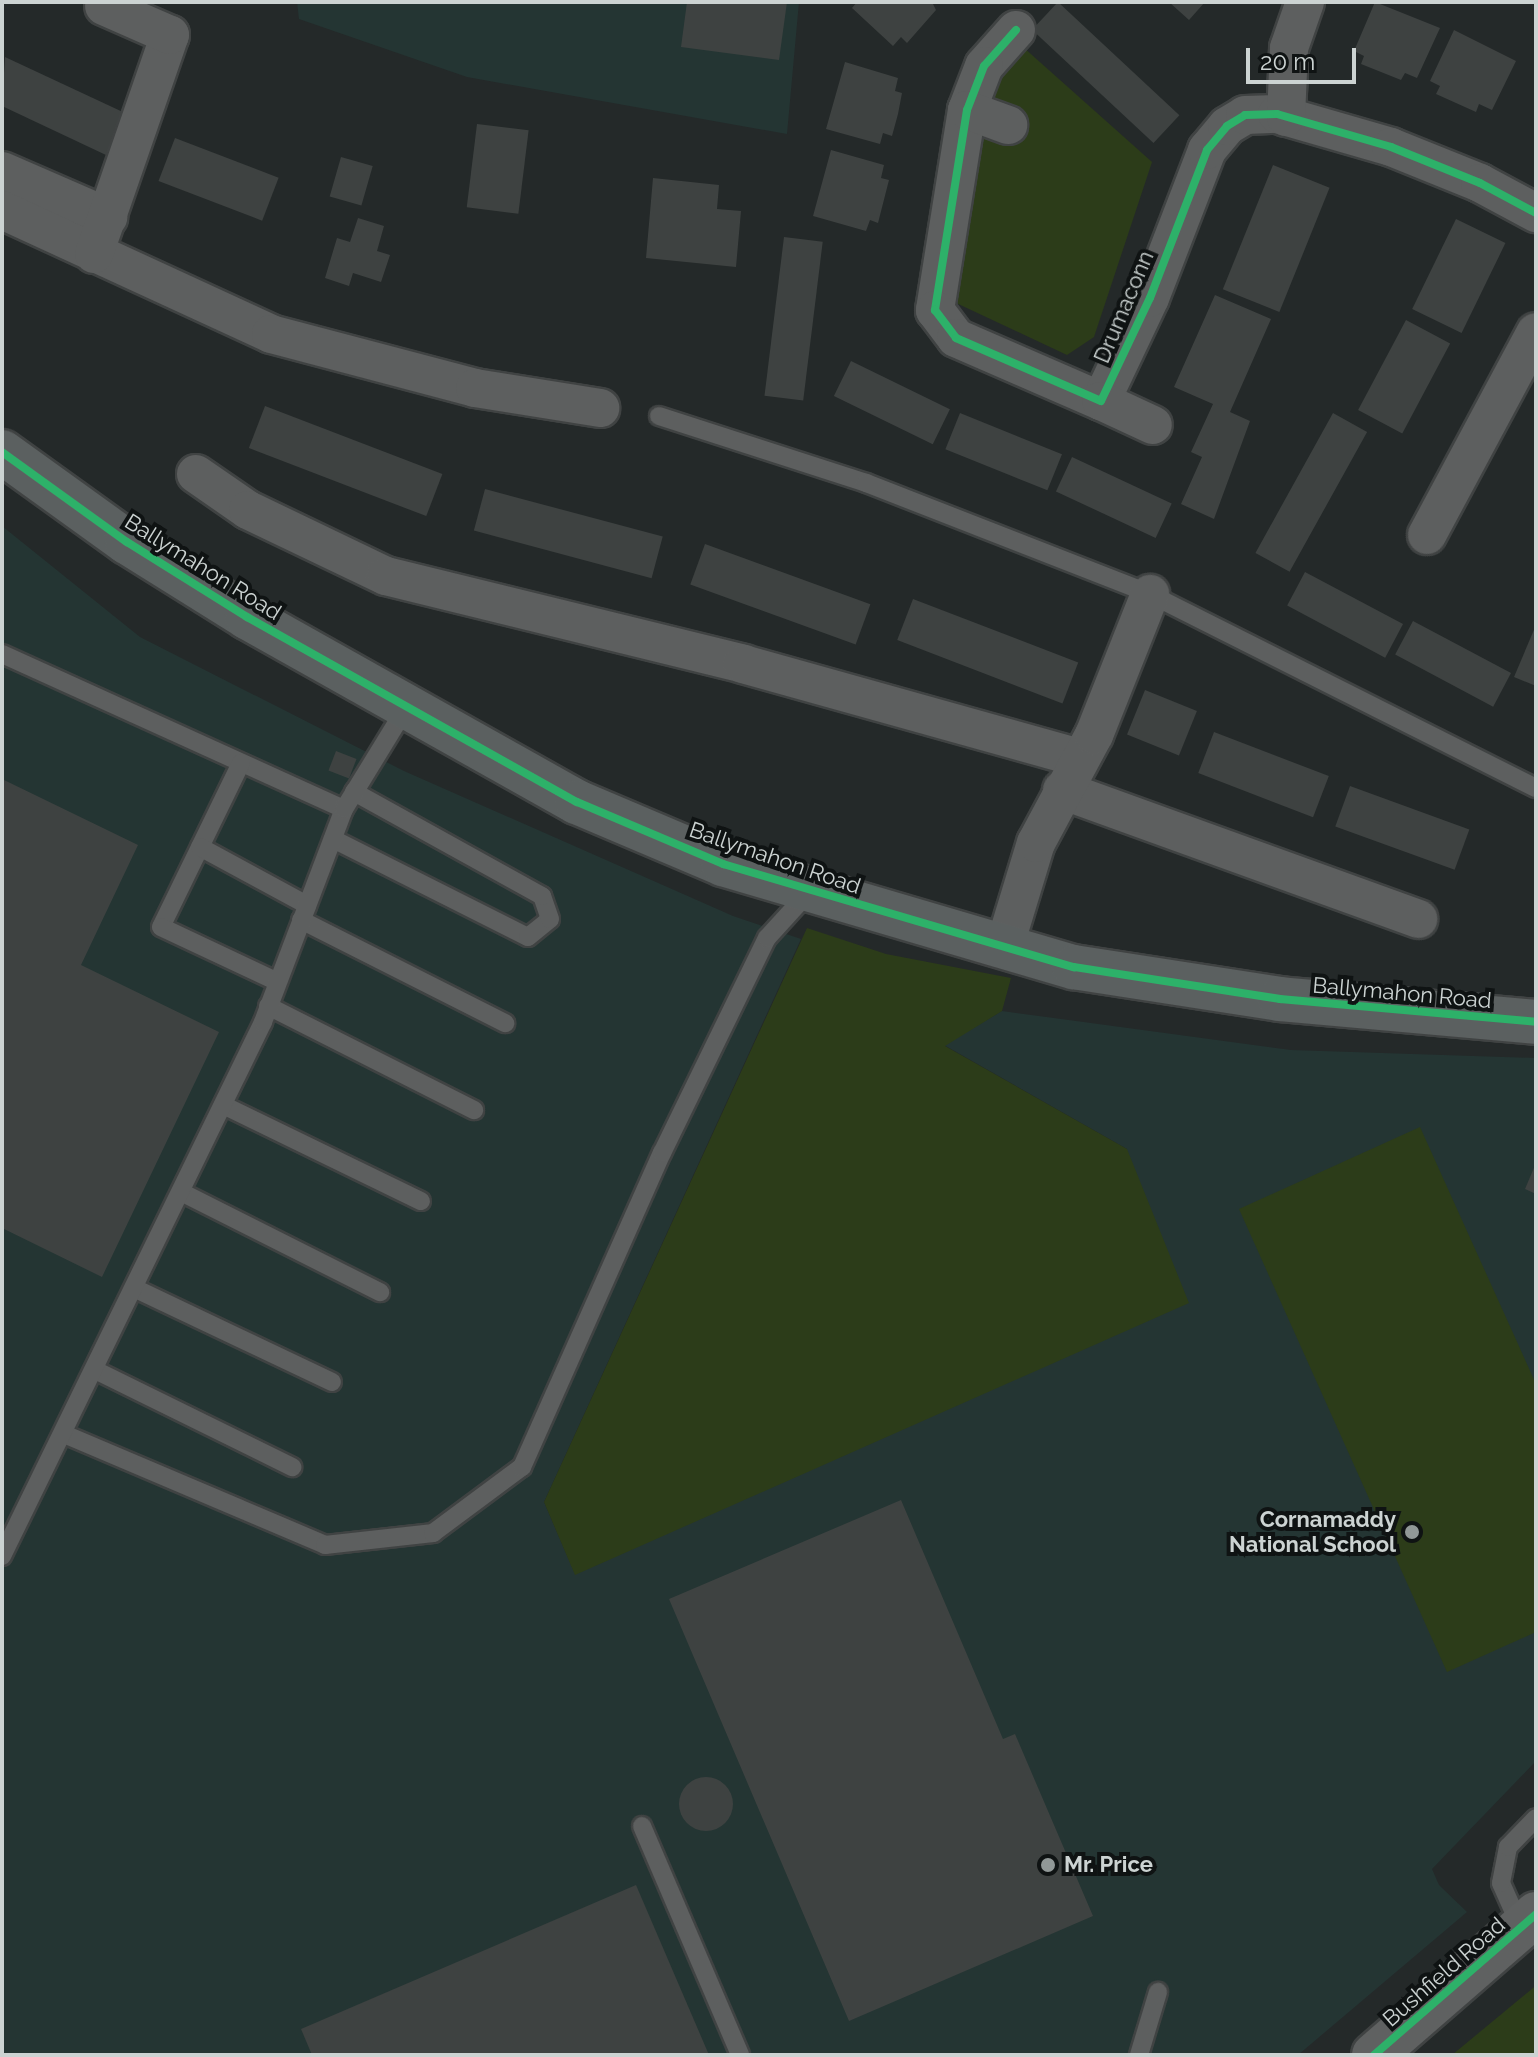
<!DOCTYPE html>
<style>
body{margin:0}
#map{position:relative;width:1538px;height:2057px;overflow:hidden;background:#242929;font-family:Raleway,sans-serif}
div>[style]{position:absolute}
[style*='--x']{left:calc(var(--x)*1px);top:calc(var(--y)*1px);width:calc(var(--w)*1px);rotate:calc(var(--a)*1deg)}
.built>*{inset:0;background:#243533}
.green>*{inset:0;background:#2c3c19}
.building>*{inset:0;background:#3e4241;transform-origin:0 0}
.round{border-radius:50%}
.roads{filter:drop-shadow(2px 0 #404343) drop-shadow(-2px 0 #404343) drop-shadow(0 2px #404343) drop-shadow(0 -2px #404343)}
.service>*{height:18px;margin:-9px;padding:0 9px;transform-origin:9px;border-radius:9px;background:#5d5f5f}
.minor>*{height:38px;margin:-19px;padding:0 19px;transform-origin:19px;border-radius:19px;background:#5d5f5f}
.secondary>*{height:44px;margin:-22px;padding:0 22px;transform-origin:22px;border-radius:22px;background:#5f6161}
.primary>*{height:44px;margin:-22px;padding:0 22px;transform-origin:22px;border-radius:22px;background:#5b6060}
.cycleway>*{height:8px;margin:-4px;padding:0 4px;transform-origin:4px;border-radius:4px;background:#2db169}
.dots>*{width:22px;height:22px;translate:-50% -50%;box-sizing:border-box;border:4px solid #0f1313;border-radius:50%}
span{translate:-50% -50%;white-space:nowrap;text-align:center;line-height:1.15;-webkit-text-stroke:8px #0f1313;paint-order:stroke}
.street-label{font-size:22px;color:#ccd3d2}
.poi-label{font-size:22px;color:#ccd3d2;font-weight:700}
.right{translate:-100% -50%;text-align:right}
.left{translate:0 -50%;text-align:left}
.frame{position:absolute;inset:0;border:4px solid #ccd3d2;pointer-events:none}
.scale{position:absolute;left:1246px;top:48px;width:110px;height:36px;box-sizing:border-box;border:4px solid #ccd3d2;border-top:0;padding-left:10px;font-size:24px;line-height:28px;white-space:nowrap;color:#ccd3d2;-webkit-text-stroke:6px #0f1313;paint-order:stroke}
</style>
<div id="map">
<div class="built">
<div style="clip-path:polygon(297px 2px,799px 2px,787px 134px,467px 77px,299px 19px)"></div>
<div style="clip-path:polygon(2px 526px,140px 637px,404px 771px,733px 916px,801px 939px,544px 1502px,575px 1574px,749px 1494px,1127px 1149px,944px 1045px,1002px 1011px,1291px 1050px,1536px 1058px,1536px 1761px,1432px 1869px,1439px 1885px,1467px 1912px,1298px 2055px,2px 2055px)"></div>
</div>
<div class="green">
<div style="clip-path:polygon(1023px 47px,1152px 162px,1094px 337px,1067px 355px,954px 302px,994px 79px)"></div>
<div style="clip-path:polygon(807px 928px,886px 954px,1011px 978px,1002px 1011px,945px 1046px,1127px 1149px,1189px 1303px,575px 1575px,544px 1502px)"></div>
<div style="clip-path:polygon(1420px 1127px,1536px 1384px,1536px 1632px,1447px 1672px,1239px 1209px)"></div>
<div style="clip-path:polygon(1536px 1985px,1536px 2055px,1452px 2055px,1533px 1988px)"></div>
</div>
<div class="building">
<div style="clip-path:polygon(687px 2px,787px 2px,779px 60px,681px 47px)"></div>
<div style="clip-path:polygon(857px 2px,932px 2px,936px 10px,907px 43px,901px 37px,893px 46px,852px 8px)"></div>
<div style="left:1058px;top:2px;width:166px;height:38px;rotate:43deg"></div>
<div style="clip-path:polygon(1169px 2px,1205px 2px,1189px 20px)"></div>
<div style="clip-path:polygon(1375px 2px,1440px 28px,1417px 78px,1405px 73px,1401px 80px,1361px 64px,1364px 56px,1354px 51px)"></div>
<div style="clip-path:polygon(1454px 30px,1516px 61px,1492px 110px,1479px 104px,1476px 112px,1436px 94px,1440px 86px,1430px 81px)"></div>
<div style="clip-path:polygon(5px 57px,125px 113px,106px 155px,2px 106px)"></div>
<div style="clip-path:polygon(845px 62px,898px 78px,895px 91px,902px 93px,898px 114px,892px 136px,883px 133px,880px 144px,826px 129px)"></div>
<div style="left:477px;top:124px;width:52px;height:84px;rotate:7deg"></div>
<div style="left:175px;top:138px;width:111px;height:46px;rotate:21deg"></div>
<div style="clip-path:polygon(831px 150px,884px 165px,881px 178px,889px 180px,878px 223px,870px 220px,866px 231px,813px 216px)"></div>
<div style="left:341px;top:157px;width:33px;height:41px;rotate:16deg"></div>
<div style="left:1273px;top:165px;width:61px;height:134px;rotate:22deg"></div>
<div style="clip-path:polygon(653px 178px,719px 185px,717px 209px,741px 211px,736px 267px,646px 258px)"></div>
<div style="clip-path:polygon(358px 218px,384px 226px,377px 251px,390px 255px,381px 282px,353px 273px,349px 286px,325px 278px,337px 238px,350px 242px)"></div>
<div style="left:1456px;top:219px;width:55px;height:100px;rotate:26deg"></div>
<div style="left:784px;top:237px;width:39px;height:160px;rotate:7deg"></div>
<div style="clip-path:polygon(1215px 295px,1271px 319px,1230px 412px,1250px 421px,1214px 519px,1181px 504px,1202px 457px,1191px 452px,1213px 404px,1174px 387px)"></div>
<div style="left:1406px;top:320px;width:50px;height:102px;rotate:28deg"></div>
<div style="left:851px;top:361px;width:110px;height:39px;rotate:26deg"></div>
<div style="left:265px;top:406px;width:190px;height:45px;rotate:21deg"></div>
<div style="left:960px;top:413px;width:110px;height:39px;rotate:22deg"></div>
<div style="left:1333px;top:413px;width:39px;height:160px;rotate:29deg"></div>
<div style="left:1072px;top:457px;width:110px;height:38px;rotate:25deg"></div>
<div style="left:485px;top:489px;width:184px;height:43px;rotate:15deg"></div>
<div style="left:705px;top:544px;width:176px;height:43px;rotate:20deg"></div>
<div style="left:1305px;top:572px;width:111px;height:38px;rotate:28deg"></div>
<div style="left:913px;top:599px;width:177px;height:44px;rotate:21deg"></div>
<div style="left:1413px;top:621px;width:111px;height:38px;rotate:28deg"></div>
<div style="clip-path:polygon(1536px 625px,1536px 686px,1514px 677px)"></div>
<div style="left:1145px;top:690px;width:56px;height:48px;rotate:22deg"></div>
<div style="left:1214px;top:732px;width:123px;height:44px;rotate:21deg"></div>
<div style="left:336px;top:751px;width:22px;height:21px;rotate:21deg"></div>
<div style="clip-path:polygon(2px 779px,138px 845px,81px 965px,219px 1032px,102px 1277px,2px 1228px)"></div>
<div style="left:1350px;top:786px;width:127px;height:43px;rotate:20deg"></div>
<div style="clip-path:polygon(1536px 1163px,1536px 1194px,1525px 1189px)"></div>
<div style="clip-path:polygon(901px 1500px,1003px 1739px,1015px 1734px,1093px 1916px,849px 2021px,669px 1599px)"></div>
<div class="round" style="left:679px;top:1777px;width:54px;height:54px"></div>
<div style="clip-path:polygon(636px 1885px,709px 2055px,312px 2055px,301px 2029px)"></div>
</div>
<div class="roads">
<div class="service">
<div style="--x:659;--y:416;--w:218;--a:17.9"></div>
<div style="--x:866;--y:483;--w:305;--a:21.3"></div>
<div style="--x:1150;--y:594;--w:432;--a:26.7"></div>
<div style="--x:2;--y:654;--w:375;--a:24.4"></div>
<div style="--x:241;--y:763;--w:182;--a:116"></div>
<div style="--x:161;--y:927;--w:129;--a:25.2"></div>
<div style="--x:333;--y:839;--w:218;--a:26.7"></div>
<div style="--x:528;--y:937;--w:28;--a:-39"></div>
<div style="--x:550;--y:919;--w:24;--a:-109"></div>
<div style="--x:542;--y:896;--w:215;--a:-151"></div>
<div style="--x:200;--y:847;--w:122;--a:28.5"></div>
<div style="--x:301;--y:920;--w:229;--a:26.8"></div>
<div style="--x:268;--y:1006;--w:231;--a:26.8"></div>
<div style="--x:223;--y:1105;--w:220;--a:25.9"></div>
<div style="--x:181;--y:1192;--w:223;--a:26.7"></div>
<div style="--x:134;--y:1288;--w:219;--a:25.4"></div>
<div style="--x:95;--y:1370;--w:220;--a:26.2"></div>
<div style="--x:64;--y:1434;--w:284;--a:23"></div>
<div style="--x:325;--y:1545;--w:109;--a:-6.3"></div>
<div style="--x:433;--y:1533;--w:111;--a:-36.6"></div>
<div style="--x:522;--y:1467;--w:344;--a:-66"></div>
<div style="--x:662;--y:1153;--w:239;--a:-64"></div>
<div style="--x:767;--y:938;--w:61;--a:-47.7"></div>
<div style="--x:2;--y:1556;--w:594;--a:-63.95"></div>
<div style="--x:263;--y:1022;--w:228;--a:-69.2"></div>
<div style="--x:344;--y:809;--w:121;--a:-58.5"></div>
<div style="--x:642;--y:1826;--w:249;--a:66.8"></div>
<div style="--x:1521;--y:1928;--w:49;--a:-114"></div>
<div style="--x:1501;--y:1883;--w:37;--a:-79"></div>
<div style="--x:1508;--y:1847;--w:40;--a:-46"></div>
<div style="--x:1139;--y:2055;--w:66;--a:-73.2"></div>
</div>
<div class="minor">
<div style="--x:1016;--y:30;--w:48;--a:131.6"></div>
<div style="--x:984;--y:66;--w:47;--a:111.1"></div>
<div style="--x:967;--y:110;--w:203;--a:99.1"></div>
<div style="--x:935;--y:310;--w:35;--a:53"></div>
<div style="--x:956;--y:338;--w:158;--a:23.5"></div>
<div style="--x:1101;--y:401;--w:114;--a:-64.6"></div>
<div style="--x:1150;--y:298;--w:159;--a:-68.9"></div>
<div style="--x:1207;--y:150;--w:31;--a:-50"></div>
<div style="--x:1227;--y:126;--w:21;--a:-31"></div>
<div style="--x:1245;--y:115;--w:32;--a:-2"></div>
<div style="--x:1277;--y:114;--w:119;--a:16.1"></div>
<div style="--x:1391;--y:147;--w:96;--a:22"></div>
<div style="--x:1480;--y:183;--w:64;--a:28.2"></div>
<div style="--x:967;--y:110;--w:44;--a:20.1"></div>
<div style="--x:1286;--y:117;--w:69;--a:-87.5"></div>
<div style="--x:1289;--y:48;--w:49;--a:-70.8"></div>
<div style="--x:2;--y:171;--w:116;--a:23.5"></div>
<div style="--x:2;--y:210;--w:296;--a:24.7"></div>
<div style="--x:271;--y:334;--w:211;--a:14.8"></div>
<div style="--x:475;--y:388;--w:127;--a:9.1"></div>
<div style="--x:94;--y:254;--w:232;--a:-70.9"></div>
<div style="--x:170;--y:35;--w:72;--a:-156.3"></div>
<div style="--x:1101;--y:401;--w:57;--a:24.8"></div>
<div style="--x:196;--y:474;--w:63;--a:34.7"></div>
<div style="--x:248;--y:510;--w:153;--a:25.6"></div>
<div style="--x:386;--y:576;--w:368;--a:13.8"></div>
<div style="--x:743;--y:664;--w:349;--a:15.6"></div>
<div style="--x:1427;--y:535;--w:230;--a:-61.8"></div>
<div style="--x:1062;--y:790;--w:379;--a:19.9"></div>
<div style="--x:1004;--y:948;--w:110;--a:-73.1"></div>
<div style="--x:1036;--y:843;--w:123;--a:-61.8"></div>
<div style="--x:1094;--y:735;--w:152;--a:-68.3"></div>
</div>
<div class="secondary">
<div style="--x:1374;--y:2055;--w:215;--a:-41"></div>
</div>
<div class="primary">
<div style="--x:2;--y:452;--w:154;--a:35.8"></div>
<div style="--x:127;--y:542;--w:142;--a:32"></div>
<div style="--x:247;--y:617;--w:378;--a:29.3"></div>
<div style="--x:577;--y:802;--w:159;--a:23"></div>
<div style="--x:723;--y:864;--w:366;--a:16.4"></div>
<div style="--x:1074;--y:967;--w:208;--a:8.8"></div>
<div style="--x:1280;--y:999;--w:257;--a:5.1"></div>
</div>
</div>
<div class="cycleway">
<div style="--x:1016;--y:30;--w:48;--a:131.6"></div>
<div style="--x:984;--y:66;--w:47;--a:111.1"></div>
<div style="--x:967;--y:110;--w:203;--a:99.1"></div>
<div style="--x:935;--y:310;--w:35;--a:53"></div>
<div style="--x:956;--y:338;--w:158;--a:23.5"></div>
<div style="--x:1101;--y:401;--w:114;--a:-64.6"></div>
<div style="--x:1150;--y:298;--w:159;--a:-68.9"></div>
<div style="--x:1207;--y:150;--w:31;--a:-50"></div>
<div style="--x:1227;--y:126;--w:21;--a:-31"></div>
<div style="--x:1245;--y:115;--w:32;--a:-2"></div>
<div style="--x:1277;--y:114;--w:119;--a:16.1"></div>
<div style="--x:1391;--y:147;--w:96;--a:22"></div>
<div style="--x:1480;--y:183;--w:64;--a:28.2"></div>
<div style="--x:2;--y:452;--w:154;--a:35.8"></div>
<div style="--x:127;--y:542;--w:142;--a:32"></div>
<div style="--x:247;--y:617;--w:378;--a:29.3"></div>
<div style="--x:577;--y:802;--w:159;--a:23"></div>
<div style="--x:723;--y:864;--w:366;--a:16.4"></div>
<div style="--x:1074;--y:967;--w:208;--a:8.8"></div>
<div style="--x:1280;--y:999;--w:257;--a:5.1"></div>
<div style="--x:1374;--y:2055;--w:215;--a:-41"></div>
</div>
<div class="dots">
<div style="left:1412px;top:1532px;background:#919897"></div>
<div style="left:1048px;top:1865px;background:#919897"></div>
</div>
<div class="street-label">
<span style="left:1124px;top:307px;rotate:-67deg">Drumaconn</span>
<span style="left:203px;top:567px;rotate:32deg">Ballymahon Road</span>
<span style="left:775px;top:858px;rotate:19deg">Ballymahon Road</span>
<span style="left:1402px;top:993px;rotate:5deg">Ballymahon Road</span>
<span style="left:1444px;top:1972px;rotate:-41deg">Bushfield Road</span>
</div>
<div class="poi-label">
<span class="right" style="left:1396px;top:1532px">Cornamaddy<br>National School</span>
<span class="left" style="left:1064px;top:1865px">Mr. Price</span>
</div>
<div class="frame"></div>
<div class="scale">20 m</div>
</div>
